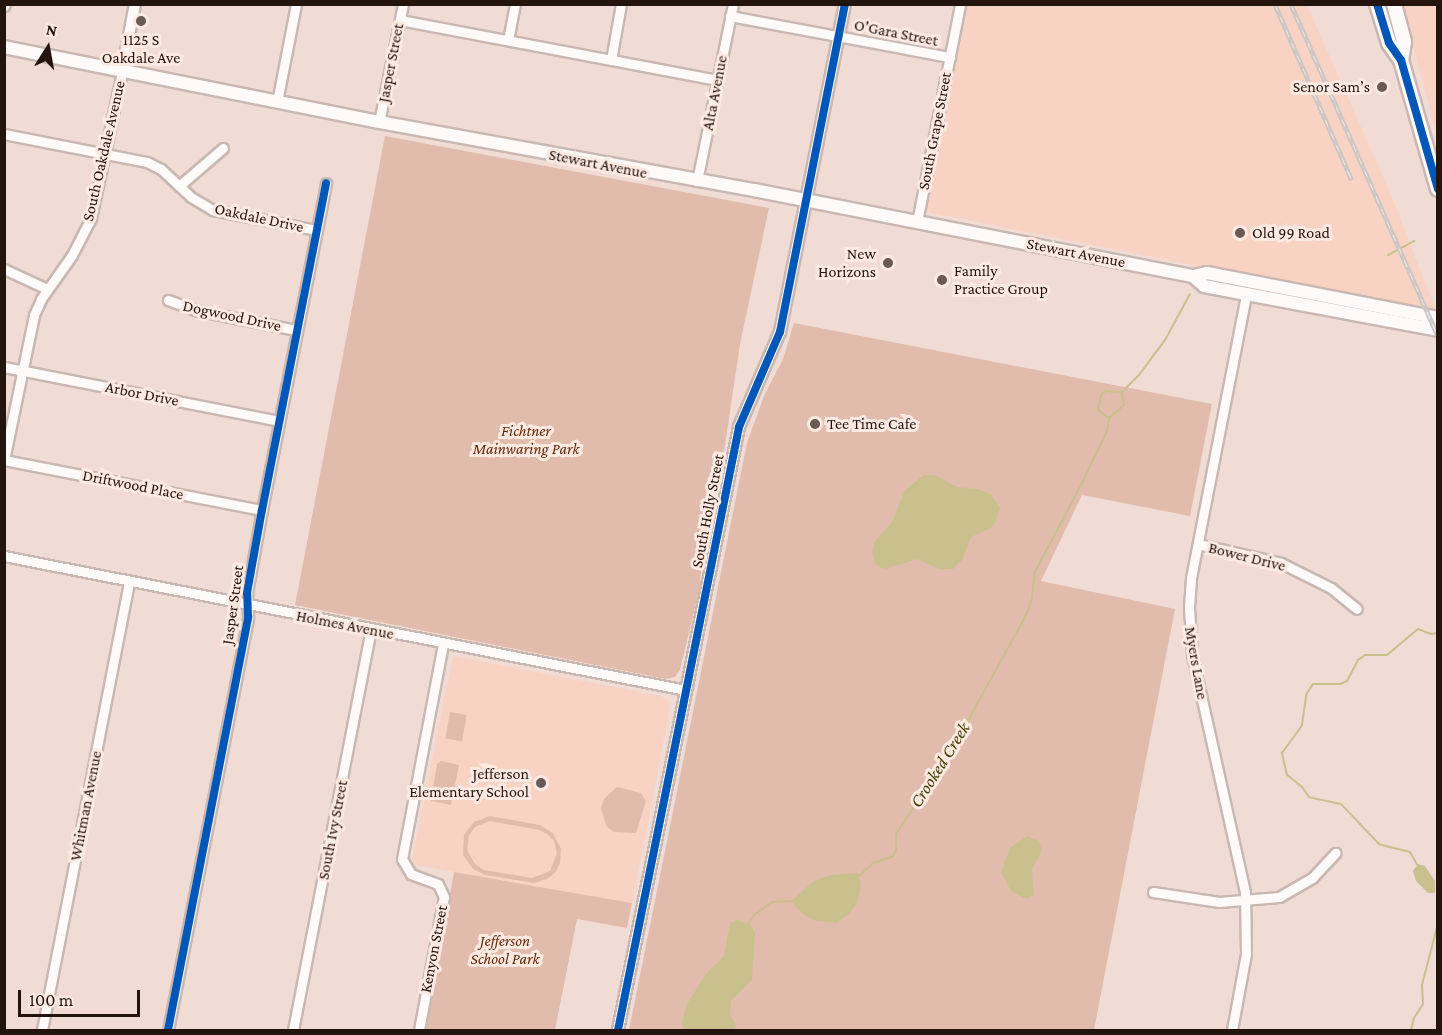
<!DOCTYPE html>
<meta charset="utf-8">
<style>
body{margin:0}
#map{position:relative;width:1442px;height:1035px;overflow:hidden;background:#f0dcd4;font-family:"Crimson Pro",serif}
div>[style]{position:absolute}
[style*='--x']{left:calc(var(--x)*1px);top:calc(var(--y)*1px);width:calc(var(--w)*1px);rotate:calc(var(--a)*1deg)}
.built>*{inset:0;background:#f8d3c4}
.green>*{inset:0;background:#e1bcac;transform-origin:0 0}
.water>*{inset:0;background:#cac08e}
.stream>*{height:2px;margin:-1px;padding:0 1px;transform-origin:1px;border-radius:1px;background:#cac08e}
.roads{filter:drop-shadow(2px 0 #c9b8b2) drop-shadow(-2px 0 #c9b8b2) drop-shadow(0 2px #c9b8b2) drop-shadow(0 -2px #c9b8b2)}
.minor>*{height:9px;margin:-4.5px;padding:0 4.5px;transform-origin:4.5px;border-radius:4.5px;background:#fdfaf9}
.tertiary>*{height:10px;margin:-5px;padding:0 5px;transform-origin:5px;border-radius:5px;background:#fdfaf9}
.secondary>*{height:12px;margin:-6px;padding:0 6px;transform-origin:6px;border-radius:6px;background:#fdfaf9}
.primary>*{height:14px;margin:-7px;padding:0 7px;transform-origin:7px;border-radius:7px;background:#fdfaf9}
.rail>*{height:4.5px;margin-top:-2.25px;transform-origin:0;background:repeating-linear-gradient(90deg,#fceae2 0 7px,#ccc7c5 0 14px);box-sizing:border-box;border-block:2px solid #ccc7c5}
.cycleway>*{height:8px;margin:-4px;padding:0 4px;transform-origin:4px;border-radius:4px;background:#0057b8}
.dots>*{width:16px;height:16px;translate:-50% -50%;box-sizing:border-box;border:3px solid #fceae2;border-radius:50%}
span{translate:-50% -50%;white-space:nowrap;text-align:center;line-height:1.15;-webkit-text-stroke:6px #fceae2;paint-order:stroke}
.street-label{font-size:16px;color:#23140e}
.poi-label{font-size:16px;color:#23140e}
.right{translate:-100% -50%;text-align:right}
.left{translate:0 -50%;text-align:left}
.park-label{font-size:16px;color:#642808;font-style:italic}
.water-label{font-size:18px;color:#454008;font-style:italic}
.frame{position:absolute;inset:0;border:6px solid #23140e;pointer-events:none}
.north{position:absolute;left:18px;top:18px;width:60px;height:60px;-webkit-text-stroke:4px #fceae2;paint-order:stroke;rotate:11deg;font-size:16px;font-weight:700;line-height:24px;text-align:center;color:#23140e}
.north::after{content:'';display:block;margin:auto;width:21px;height:27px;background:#23140e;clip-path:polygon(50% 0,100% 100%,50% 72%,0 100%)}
.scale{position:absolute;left:18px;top:990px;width:122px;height:27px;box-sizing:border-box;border:3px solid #23140e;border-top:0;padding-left:8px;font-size:18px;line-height:21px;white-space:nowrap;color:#23140e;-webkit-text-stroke:4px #fceae2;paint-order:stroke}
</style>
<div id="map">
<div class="built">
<div style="clip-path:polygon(968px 5px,1307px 5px,1392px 197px,1437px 313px,931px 213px,927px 207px)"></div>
<div style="clip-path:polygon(1402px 5px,1437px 5px,1437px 135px)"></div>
<div style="clip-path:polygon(453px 656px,661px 696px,668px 700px,670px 708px,632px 903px,415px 865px,412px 859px)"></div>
</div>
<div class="green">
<div style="clip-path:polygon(385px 136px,769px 208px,740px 344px,724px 452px,700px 578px,701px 583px,680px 670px,675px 677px,666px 679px,295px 605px)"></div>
<div style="clip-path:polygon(794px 323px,1212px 404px,1190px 516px,1082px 495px,1041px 581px,1175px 609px,1094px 1030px,629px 1030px,747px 443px,764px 396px,783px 359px)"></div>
<div style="left:450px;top:712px;width:17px;height:27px;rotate:10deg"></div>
<div style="clip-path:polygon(441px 761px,459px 765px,451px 805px,431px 801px,437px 764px)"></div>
<div style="clip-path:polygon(617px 787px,641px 793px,646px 801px,636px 833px,614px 832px,606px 826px,601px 808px,604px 799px)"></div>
<div style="clip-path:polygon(evenodd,490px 816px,540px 825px,553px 833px,561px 849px,560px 863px,555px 873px,547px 879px,534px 883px,485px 875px,473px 869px,463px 855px,464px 835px,474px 822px,490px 816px,490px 821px,539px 830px,547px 834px,554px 841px,557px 853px,550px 871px,532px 878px,484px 870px,475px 864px,467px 850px,469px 835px,475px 827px,490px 821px)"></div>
<div style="clip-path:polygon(454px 872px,632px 903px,627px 928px,577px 919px,555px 1030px,426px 1030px)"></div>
</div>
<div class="water">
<div style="clip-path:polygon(924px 475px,935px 475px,957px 487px,978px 489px,991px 494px,1000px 508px,996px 521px,991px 528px,971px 537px,962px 560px,953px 569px,939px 569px,917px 559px,886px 569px,879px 567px,875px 563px,872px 552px,875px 541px,892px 522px,905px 490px)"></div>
<div style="clip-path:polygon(1027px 836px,1039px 841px,1042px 850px,1032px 869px,1034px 895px,1026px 899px,1011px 891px,1001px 872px,1010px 848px)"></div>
<div style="clip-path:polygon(1418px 864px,1425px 866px,1435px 881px,1435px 893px,1428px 893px,1416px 881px,1413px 871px)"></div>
<div style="clip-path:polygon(858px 873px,861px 885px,857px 903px,850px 913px,837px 923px,817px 921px,807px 917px,795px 907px,793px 899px,814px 881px,830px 875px)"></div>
<div style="clip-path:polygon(738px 920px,751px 925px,755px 933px,752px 980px,731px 1001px,730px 1015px,736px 1025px,735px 1030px,683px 1030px,682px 1022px,687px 1004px,706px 974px,724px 956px,730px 923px)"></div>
</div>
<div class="stream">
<div style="--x:1388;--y:255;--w:30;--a:-28"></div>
<div style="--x:1109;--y:418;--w:14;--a:-144"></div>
<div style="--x:1098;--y:410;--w:14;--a:-78"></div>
<div style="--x:1101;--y:396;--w:6;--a:-51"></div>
<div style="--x:1105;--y:391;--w:17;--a:3"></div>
<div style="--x:1418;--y:866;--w:16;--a:-120"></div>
<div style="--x:1410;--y:852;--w:32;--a:-166"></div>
<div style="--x:1379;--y:844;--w:55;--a:-133.5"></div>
<div style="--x:1341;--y:804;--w:33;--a:-168"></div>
<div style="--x:1309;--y:797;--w:12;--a:-125"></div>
<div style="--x:1302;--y:787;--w:19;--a:-141"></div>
<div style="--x:1287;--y:775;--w:23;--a:-103"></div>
<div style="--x:1282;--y:753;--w:34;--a:-54"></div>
<div style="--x:1302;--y:725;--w:30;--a:-82"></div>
<div style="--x:1306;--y:695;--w:13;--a:-58"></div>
<div style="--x:1313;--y:684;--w:27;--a:0"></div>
<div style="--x:1340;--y:684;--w:8;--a:-23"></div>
<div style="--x:1347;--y:681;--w:24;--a:-62"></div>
<div style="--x:1358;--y:660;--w:9;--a:-36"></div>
<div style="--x:1365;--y:655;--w:22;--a:0"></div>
<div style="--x:1387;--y:655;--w:40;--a:-40"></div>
<div style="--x:1418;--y:629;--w:14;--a:21"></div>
<div style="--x:1431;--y:634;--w:7;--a:-8"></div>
<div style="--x:859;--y:876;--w:19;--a:-43"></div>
<div style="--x:873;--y:863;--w:20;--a:-18"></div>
<div style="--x:892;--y:857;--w:7;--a:-56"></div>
<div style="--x:896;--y:851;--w:17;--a:-90"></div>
<div style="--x:896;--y:834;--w:103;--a:-56.5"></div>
<div style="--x:953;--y:748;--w:152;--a:-61.2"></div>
<div style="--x:1026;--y:615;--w:17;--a:-69"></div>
<div style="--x:1032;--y:599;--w:27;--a:-84"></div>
<div style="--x:1035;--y:572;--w:101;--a:-62.2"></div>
<div style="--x:1082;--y:483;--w:58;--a:-64.3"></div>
<div style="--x:1107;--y:431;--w:13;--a:-81"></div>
<div style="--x:1109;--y:418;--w:20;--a:-41"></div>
<div style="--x:1124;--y:405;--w:13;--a:-99"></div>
<div style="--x:1122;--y:392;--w:24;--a:-45"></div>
<div style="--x:1139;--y:375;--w:44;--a:-53.4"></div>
<div style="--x:1165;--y:340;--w:52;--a:-61.5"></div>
<div style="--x:748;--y:924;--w:12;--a:-55"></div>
<div style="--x:755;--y:914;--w:21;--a:-35"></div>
<div style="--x:772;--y:902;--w:21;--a:-3"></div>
<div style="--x:1411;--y:1030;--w:12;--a:-76"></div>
<div style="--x:1414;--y:1018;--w:17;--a:-57"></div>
<div style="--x:1423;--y:1004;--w:19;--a:-93"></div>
<div style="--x:1422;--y:985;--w:64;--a:-75.5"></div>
</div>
<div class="roads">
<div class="minor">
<div style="--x:4;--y:6;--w:2;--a:-63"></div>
<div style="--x:730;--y:16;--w:224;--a:10.6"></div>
<div style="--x:400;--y:20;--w:323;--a:10.7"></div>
<div style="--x:508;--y:40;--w:37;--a:-79"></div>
<div style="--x:611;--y:60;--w:57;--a:-79.9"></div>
<div style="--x:277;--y:102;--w:100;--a:-79"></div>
<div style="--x:379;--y:122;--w:120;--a:-78.5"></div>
<div style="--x:4;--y:134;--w:146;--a:11.1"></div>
<div style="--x:147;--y:162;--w:16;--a:27"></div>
<div style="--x:161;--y:169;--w:41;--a:43"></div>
<div style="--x:191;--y:197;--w:26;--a:31"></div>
<div style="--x:213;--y:210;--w:106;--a:10.9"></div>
<div style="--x:697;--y:181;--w:181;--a:-78.5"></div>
<div style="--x:179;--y:186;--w:58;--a:-40.8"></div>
<div style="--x:917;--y:222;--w:222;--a:-78.8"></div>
<div style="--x:4;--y:269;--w:47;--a:24.9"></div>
<div style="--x:168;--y:300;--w:29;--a:20"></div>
<div style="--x:195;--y:310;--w:103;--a:11.2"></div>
<div style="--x:4;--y:367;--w:280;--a:11.1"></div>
<div style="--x:4;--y:460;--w:148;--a:-78.3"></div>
<div style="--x:34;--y:315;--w:17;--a:-66"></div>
<div style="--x:41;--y:299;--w:54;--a:-54.8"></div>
<div style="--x:72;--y:255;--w:42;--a:-62.8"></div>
<div style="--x:91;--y:218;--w:149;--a:-78"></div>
<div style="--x:4;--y:460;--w:263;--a:11"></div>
<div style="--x:1198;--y:544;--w:85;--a:12.9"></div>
<div style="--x:1281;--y:563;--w:56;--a:26.6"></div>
<div style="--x:1331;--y:588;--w:33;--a:39"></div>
<div style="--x:4;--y:556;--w:695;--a:11.12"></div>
<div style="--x:1153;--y:892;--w:67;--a:8.6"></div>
<div style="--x:1219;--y:902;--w:60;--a:-4.8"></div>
<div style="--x:1279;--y:897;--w:39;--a:-30"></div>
<div style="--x:1313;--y:877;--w:33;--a:-47"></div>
<div style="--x:42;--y:1030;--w:456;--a:-79"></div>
<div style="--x:168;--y:1030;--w:421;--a:-79"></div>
<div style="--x:248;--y:617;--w:24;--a:-92"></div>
<div style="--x:247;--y:593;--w:84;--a:-79.8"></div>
<div style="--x:262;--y:510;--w:333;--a:-78.9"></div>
<div style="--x:293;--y:1030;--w:408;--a:-79"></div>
<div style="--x:419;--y:1030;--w:135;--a:-79.4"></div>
<div style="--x:444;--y:897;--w:14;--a:-115"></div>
<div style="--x:438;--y:884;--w:29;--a:-160"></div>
<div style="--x:411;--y:874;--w:17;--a:-121"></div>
<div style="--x:402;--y:859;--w:219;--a:-79.2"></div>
<div style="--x:1232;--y:1030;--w:77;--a:-79.6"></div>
<div style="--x:1246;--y:954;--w:62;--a:-90.9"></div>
<div style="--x:1245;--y:892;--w:244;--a:-102.6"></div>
<div style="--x:1192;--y:654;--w:47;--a:-93.7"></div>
<div style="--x:1189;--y:607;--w:29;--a:-86"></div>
<div style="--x:1191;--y:578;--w:289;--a:-79"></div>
</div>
<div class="tertiary">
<div style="--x:122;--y:72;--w:69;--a:-79.2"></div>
<div style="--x:618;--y:1030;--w:615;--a:-78.65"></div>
<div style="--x:739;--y:427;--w:103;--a:-66.7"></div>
<div style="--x:780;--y:332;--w:334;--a:-78.8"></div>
</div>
<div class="secondary">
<div style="--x:4;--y:47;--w:382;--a:11.3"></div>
<div style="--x:379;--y:122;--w:381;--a:10.3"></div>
<div style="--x:754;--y:190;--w:447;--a:11.1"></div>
<div style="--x:1193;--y:276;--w:14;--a:-12"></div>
<div style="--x:1207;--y:273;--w:235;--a:11"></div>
<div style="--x:1193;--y:276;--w:15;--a:42"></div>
<div style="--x:1204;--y:286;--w:238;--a:10.6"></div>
</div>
<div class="primary">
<div style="--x:1377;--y:4;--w:41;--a:72.9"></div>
<div style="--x:1389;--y:43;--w:21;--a:55"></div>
<div style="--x:1401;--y:60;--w:134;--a:74"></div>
<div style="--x:1394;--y:4;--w:39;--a:75"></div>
<div style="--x:1404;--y:42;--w:18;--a:99"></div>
</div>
</div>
<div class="rail">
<div style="--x:1275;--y:4;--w:192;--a:66.4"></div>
<div style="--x:1291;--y:4;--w:363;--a:66.1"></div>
</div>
<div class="cycleway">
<div style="--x:1377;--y:4;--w:41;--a:72.9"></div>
<div style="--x:1389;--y:43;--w:21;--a:55"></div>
<div style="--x:1401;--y:60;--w:134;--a:74"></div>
<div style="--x:168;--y:1030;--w:421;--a:-79"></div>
<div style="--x:248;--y:617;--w:24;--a:-92"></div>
<div style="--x:247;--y:593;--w:84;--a:-79.8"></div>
<div style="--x:262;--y:510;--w:333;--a:-78.9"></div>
<div style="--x:618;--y:1030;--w:615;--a:-78.65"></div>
<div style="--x:739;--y:427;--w:103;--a:-66.7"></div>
<div style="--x:780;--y:332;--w:334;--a:-78.8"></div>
</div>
<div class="dots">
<div style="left:141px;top:21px;background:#6b5a53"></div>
<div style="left:1382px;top:87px;background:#6b5a53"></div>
<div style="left:1240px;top:233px;background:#6b5a53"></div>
<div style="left:888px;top:263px;background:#6b5a53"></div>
<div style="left:942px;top:280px;background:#6b5a53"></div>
<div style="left:815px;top:424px;background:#6b5a53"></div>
<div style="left:541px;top:783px;background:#6b5a53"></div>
</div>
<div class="street-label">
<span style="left:896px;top:33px;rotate:11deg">O'Gara Street</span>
<span style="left:391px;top:63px;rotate:-79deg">Jasper Street</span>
<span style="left:715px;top:93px;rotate:-79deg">Alta Avenue</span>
<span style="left:935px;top:131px;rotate:-79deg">South Grape Street</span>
<span style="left:104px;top:151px;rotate:-77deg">South Oakdale Avenue</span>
<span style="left:598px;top:164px;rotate:11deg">Stewart Avenue</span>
<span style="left:259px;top:218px;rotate:12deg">Oakdale Drive</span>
<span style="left:1076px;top:253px;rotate:11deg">Stewart Avenue</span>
<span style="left:232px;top:316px;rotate:12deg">Dogwood Drive</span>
<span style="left:142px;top:394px;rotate:11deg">Arbor Drive</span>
<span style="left:133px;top:485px;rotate:11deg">Driftwood Place</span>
<span style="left:708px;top:511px;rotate:-79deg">South Holly Street</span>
<span style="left:1247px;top:557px;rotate:14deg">Bower Drive</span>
<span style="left:233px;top:605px;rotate:-82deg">Jasper Street</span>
<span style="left:345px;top:625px;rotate:11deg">Holmes Avenue</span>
<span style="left:1196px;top:663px;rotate:80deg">Myers Lane</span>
<span style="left:86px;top:806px;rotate:-79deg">Whitman Avenue</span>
<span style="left:333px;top:830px;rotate:-79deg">South Ivy Street</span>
<span style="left:434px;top:949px;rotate:-79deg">Kenyon Street</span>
</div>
<div class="poi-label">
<span style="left:141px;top:49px">1125 S<br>Oakdale Ave</span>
<span class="right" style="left:1370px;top:87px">Senor Sam’s</span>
<span class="left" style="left:1252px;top:233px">Old 99 Road</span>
<span class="right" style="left:876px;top:263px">New<br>Horizons</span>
<span class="left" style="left:954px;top:280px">Family<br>Practice Group</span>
<span class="left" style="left:827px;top:424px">Tee Time Cafe</span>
<span class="right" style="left:529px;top:783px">Jefferson<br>Elementary School</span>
</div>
<div class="park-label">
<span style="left:526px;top:440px">Fichtner<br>Mainwaring Park</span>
<span style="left:505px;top:950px">Jefferson<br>School Park</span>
</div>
<div class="water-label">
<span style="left:940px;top:765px;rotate:-58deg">Crooked Creek</span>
</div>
<div class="frame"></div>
<div class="north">N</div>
<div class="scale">100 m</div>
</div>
